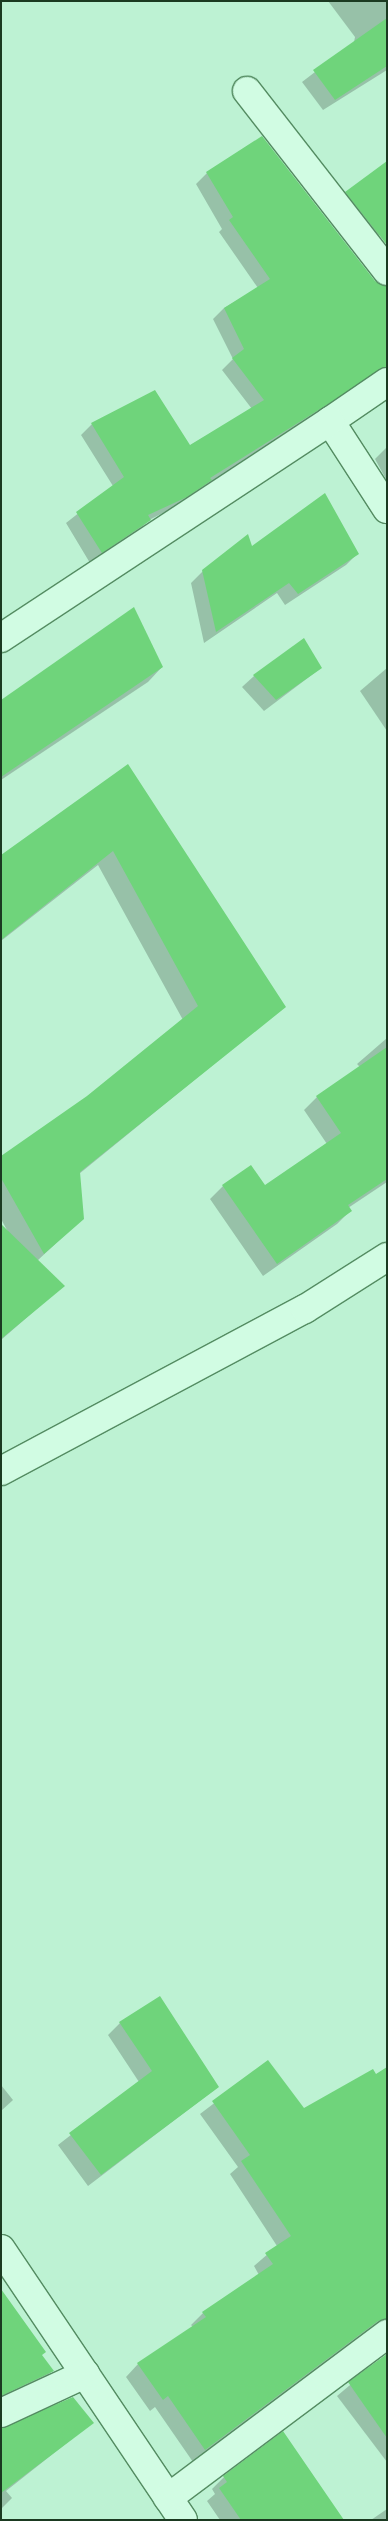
<!DOCTYPE html>
<style>
body{margin:0}
#map{position:relative;width:388px;height:2521px;overflow:hidden;background:#bdf2d3;font-family:"Roboto Serif",serif}
div>[style]{position:absolute}
[style*='--x']{left:calc(var(--x)*1px);top:calc(var(--y)*1px);width:calc(var(--w)*1px);rotate:calc(var(--a)*1deg)}
.shadow>*{inset:0;background:#0003}
.building>*{inset:0;background:#6fd47b}
.roads{filter:drop-shadow(1px 0 #548c62) drop-shadow(-1px 0 #548c62) drop-shadow(0 1px #548c62) drop-shadow(0 -1px #548c62)}
.minor>*{height:28px;margin:-14px;padding:0 14px;transform-origin:14px;border-radius:14px;background:#d1fce3}
span{translate:-50% -50%;white-space:nowrap;text-align:center;line-height:1.15;-webkit-text-stroke:5px #cdf9e0;paint-order:stroke}
.frame{position:absolute;inset:0;border:2px solid #1b3a21;pointer-events:none}
</style>
<div id="map">
<div class="shadow">
<div style="clip-path:polygon(328px 1px,387px 1px,387px 70px,323px 110px,302px 82px,354px 42px,355px 37px)"></div>
<div style="clip-path:polygon(207px 173px,387px 290px,387px 374px,366px 380px,175px 507px,149px 520px,138px 531px,90px 563px,66px 523px,113px 486px,81px 435px,92px 424px,189px 446px,252px 409px,222px 370px,233px 359px,213px 319px,224px 308px,258px 288px,219px 232px,222px 229px,196px 184px)"></div>
<div style="clip-path:polygon(346px 193px,387px 229px,366px 245px,335px 204px)"></div>
<div style="clip-path:polygon(387px 447px,387px 481px,375px 459px)"></div>
<div style="clip-path:polygon(252px 548px,358px 553px,346px 565px,285px 605px,277px 593px,204px 643px,191px 583px,203px 571px)"></div>
<div style="clip-path:polygon(162px 667px,148px 682px,1px 780px,1px 702px)"></div>
<div style="clip-path:polygon(321px 668px,264px 711px,242px 687px,254px 676px)"></div>
<div style="clip-path:polygon(387px 668px,387px 731px,360px 691px)"></div>
<div style="clip-path:polygon(128px 766px,284px 1007px,79px 1174px,83px 1218px,37px 1261px,63px 1286px,1px 1340px,1px 1254px,14px 1243px,1px 1219px,1px 1158px,88px 1097px,183px 1020px,98px 865px,1px 941px,1px 857px)"></div>
<div style="clip-path:polygon(387px 1038px,387px 1182px,348px 1208px,350px 1211px,337px 1224px,263px 1276px,210px 1199px,223px 1186px,265px 1187px,327px 1144px,304px 1110px,317px 1097px,360px 1067px,357px 1064px)"></div>
<div style="clip-path:polygon(120px 2023px,218px 2087px,88px 2186px,58px 2145px,139px 2082px,108px 2035px)"></div>
<div style="clip-path:polygon(268px 2062px,303px 2110px,387px 2069px,387px 2337px,380px 2331px,364px 2333px,193px 2462px,155px 2407px,150px 2411px,126px 2377px,138px 2364px,193px 2327px,191px 2325px,203px 2313px,259px 2275px,254px 2266px,277px 2246px,230px 2174px,238px 2167px,200px 2114px)"></div>
<div style="clip-path:polygon(1px 2085px,13px 2100px,1px 2111px)"></div>
<div style="clip-path:polygon(1px 2296px,52px 2371px,41px 2382px,1px 2401px)"></div>
<div style="clip-path:polygon(387px 2354px,387px 2462px,337px 2396px)"></div>
<div style="clip-path:polygon(92px 2423px,6px 2491px,12px 2498px,1px 2509px,1px 2429px)"></div>
<div style="clip-path:polygon(224px 2477px,343px 2520px,220px 2520px,207px 2501px,215px 2494px,212px 2489px)"></div>
<div style="clip-path:polygon(387px 2509px,387px 2520px,371px 2520px)"></div>
</div>
<div class="building">
<div style="clip-path:polygon(387px 18px,387px 66px,335px 100px,313px 70px)"></div>
<div style="clip-path:polygon(262px 136px,375px 281px,387px 286px,387px 367px,210px 478px,212px 480px,187px 497px,148px 515px,151px 520px,102px 553px,76px 512px,124px 477px,91px 423px,155px 390px,190px 445px,264px 400px,232px 358px,244px 349px,224px 308px,270px 279px,229px 220px,233px 217px,206px 172px)"></div>
<div style="clip-path:polygon(387px 161px,387px 245px,345px 192px)"></div>
<div style="clip-path:polygon(325px 493px,359px 554px,298px 594px,289px 583px,216px 632px,202px 570px,248px 534px,252px 546px)"></div>
<div style="clip-path:polygon(134px 607px,163px 667px,1px 777px,1px 700px)"></div>
<div style="clip-path:polygon(304px 638px,322px 668px,276px 700px,253px 675px)"></div>
<div style="clip-path:polygon(128px 764px,286px 1007px,80px 1172px,84px 1219px,44px 1254px,1px 1178px,1px 1156px,87px 1096px,198px 1006px,113px 851px,1px 940px,1px 855px)"></div>
<div style="clip-path:polygon(387px 1047px,387px 1179px,348px 1205px,352px 1211px,277px 1264px,222px 1185px,251px 1165px,265px 1185px,341px 1133px,316px 1096px)"></div>
<div style="clip-path:polygon(1px 1224px,65px 1286px,1px 1339px)"></div>
<div style="clip-path:polygon(160px 1996px,219px 2087px,101px 2175px,69px 2133px,152px 2071px,119px 2022px)"></div>
<div style="clip-path:polygon(268px 2060px,304px 2108px,373px 2069px,376px 2074px,387px 2067px,387px 2319px,378px 2321px,205px 2450px,168px 2396px,163px 2400px,137px 2363px,206px 2317px,202px 2312px,273px 2264px,265px 2253px,291px 2236px,241px 2161px,250px 2155px,212px 2101px)"></div>
<div style="clip-path:polygon(1px 2289px,46px 2352px,42px 2355px,54px 2371px,1px 2396px)"></div>
<div style="clip-path:polygon(387px 2354px,387px 2438px,348px 2382px)"></div>
<div style="clip-path:polygon(73px 2397px,94px 2423px,1px 2493px,1px 2428px)"></div>
<div style="clip-path:polygon(283px 2431px,344px 2520px,241px 2520px,219px 2488px,227px 2482px,223px 2476px)"></div>
</div>
<div class="roads">
<div class="minor">
<div style="--x:247;--y:91;--w:228;--a:52.1"></div>
<div style="--x:387;--y:382;--w:69;--a:145.6"></div>
<div style="--x:330;--y:421;--w:105;--a:57.1"></div>
<div style="--x:1;--y:638;--w:394;--a:-33.4"></div>
<div style="--x:1;--y:1471;--w:344;--a:-28.1"></div>
<div style="--x:305;--y:1309;--w:97;--a:-32.4"></div>
<div style="--x:1;--y:2249;--w:326;--a:56.1"></div>
<div style="--x:1;--y:2413;--w:93;--a:-24.9"></div>
<div style="--x:168;--y:2498;--w:274;--a:-36.8"></div>
</div>
</div>
<div class="frame"></div>
</div>
